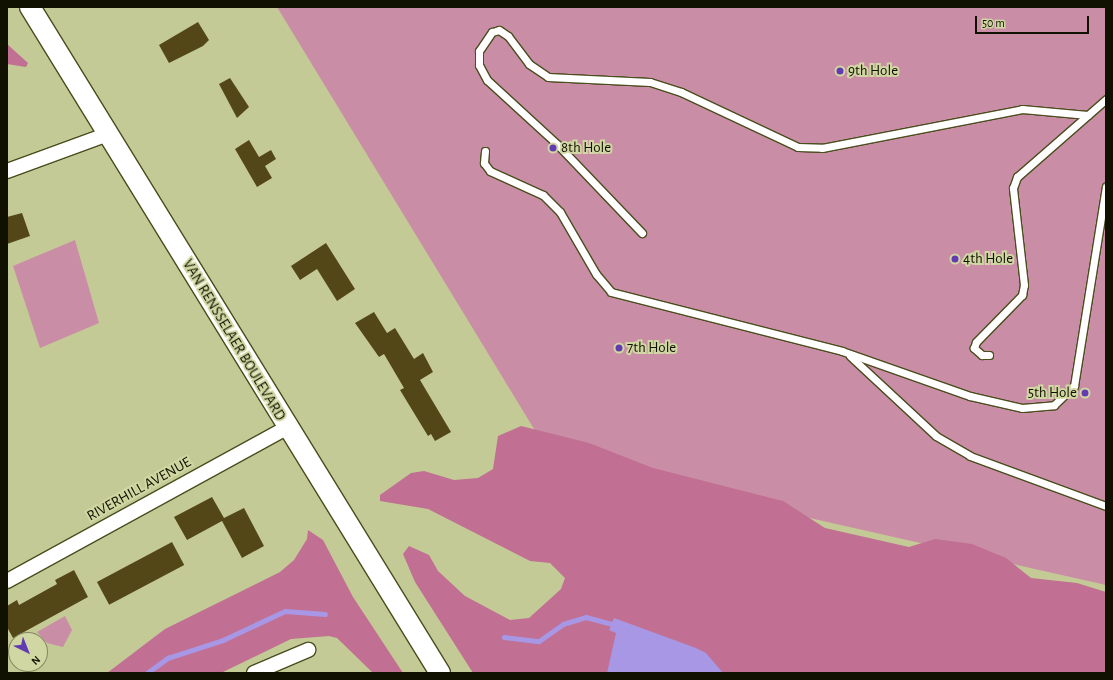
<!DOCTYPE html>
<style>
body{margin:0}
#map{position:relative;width:1113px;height:680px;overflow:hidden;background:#c4ca96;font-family:"Alegreya Sans",sans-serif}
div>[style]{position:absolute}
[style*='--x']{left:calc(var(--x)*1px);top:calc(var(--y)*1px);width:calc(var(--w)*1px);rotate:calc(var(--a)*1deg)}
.green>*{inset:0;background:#ca8da6}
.forest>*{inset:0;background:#c16f93}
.water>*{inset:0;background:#a797e5}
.stream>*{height:4.5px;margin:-2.25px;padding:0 2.25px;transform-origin:2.25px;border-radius:2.25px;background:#a797e5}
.building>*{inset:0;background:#544717;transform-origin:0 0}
.roads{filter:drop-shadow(1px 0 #4a4d1d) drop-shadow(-1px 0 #4a4d1d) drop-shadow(0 1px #4a4d1d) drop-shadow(0 -1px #4a4d1d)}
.lane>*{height:7px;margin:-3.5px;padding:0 3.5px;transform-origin:3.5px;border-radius:3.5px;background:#fff}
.street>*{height:14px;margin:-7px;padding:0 7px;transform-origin:7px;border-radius:7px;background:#fff}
.secondary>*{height:20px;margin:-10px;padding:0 10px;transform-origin:10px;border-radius:10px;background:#fff}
.dots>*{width:11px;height:11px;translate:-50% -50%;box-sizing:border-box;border:2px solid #d1d7a2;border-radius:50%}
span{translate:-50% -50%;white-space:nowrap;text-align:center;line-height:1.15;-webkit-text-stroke:4px #d1d7a2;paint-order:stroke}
.poi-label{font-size:15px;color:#101101}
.left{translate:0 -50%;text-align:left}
.right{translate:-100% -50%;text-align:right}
.street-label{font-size:15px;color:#101101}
.frame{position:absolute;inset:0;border:8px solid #101101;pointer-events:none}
.north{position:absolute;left:8px;top:632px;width:40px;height:40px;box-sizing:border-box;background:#d1d7a2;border:1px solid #848862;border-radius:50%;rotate:137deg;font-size:11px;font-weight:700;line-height:16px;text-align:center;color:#101101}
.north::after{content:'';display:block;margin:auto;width:14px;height:18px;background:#623bb3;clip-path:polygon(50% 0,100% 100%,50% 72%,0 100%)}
.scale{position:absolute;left:975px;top:16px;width:114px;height:18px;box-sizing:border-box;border:2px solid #101101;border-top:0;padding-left:5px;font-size:12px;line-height:14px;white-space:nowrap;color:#101101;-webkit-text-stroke:3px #d1d7a2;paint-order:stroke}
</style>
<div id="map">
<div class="green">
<div style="clip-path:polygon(277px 7px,1106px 7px,1106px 585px,553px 460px)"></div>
<div style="clip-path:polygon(75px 240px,99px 323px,40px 348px,13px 266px)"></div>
<div style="clip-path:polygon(65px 616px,72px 630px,63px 647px,47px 643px,37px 632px)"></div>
</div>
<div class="forest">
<div style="clip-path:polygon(7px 44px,28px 63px,26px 67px,7px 64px)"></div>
<div style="clip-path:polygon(521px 426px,589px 443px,653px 468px,783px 501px,825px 528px,909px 547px,935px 539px,972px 544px,1006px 558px,1031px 578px,1077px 583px,1106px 592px,1106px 673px,473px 673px,415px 582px,403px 554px,409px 546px,429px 555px,438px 571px,465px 596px,510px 620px,529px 618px,561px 589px,565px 578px,550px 563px,530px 561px,428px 509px,380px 501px,380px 495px,411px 473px,424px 471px,454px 480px,478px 478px,493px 469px,498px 436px)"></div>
<div style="clip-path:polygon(308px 530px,323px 540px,353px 597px,403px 673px,373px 673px,337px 638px,329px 636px,291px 639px,221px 673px,107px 673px,165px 629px,280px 572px,294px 560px,307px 539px)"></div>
</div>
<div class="water">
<div style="clip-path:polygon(614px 618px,696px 648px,706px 653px,723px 673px,607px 673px,616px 633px,609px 630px)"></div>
</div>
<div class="stream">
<div style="--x:504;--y:637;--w:35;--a:7"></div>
<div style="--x:539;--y:641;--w:29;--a:-35"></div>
<div style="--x:563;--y:624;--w:24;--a:-17"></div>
<div style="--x:586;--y:617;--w:27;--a:15"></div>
<div style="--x:147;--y:673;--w:26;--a:-36"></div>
<div style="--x:168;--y:658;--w:58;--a:-18.1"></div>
<div style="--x:223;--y:640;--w:68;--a:-25.1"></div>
<div style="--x:285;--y:611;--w:40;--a:4.3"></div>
</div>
<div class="building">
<div style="clip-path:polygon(198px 22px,209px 40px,203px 46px,169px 63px,159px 45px)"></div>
<div style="clip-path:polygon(230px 78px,249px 107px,237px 118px,219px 84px)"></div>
<div style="clip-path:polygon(249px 140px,259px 157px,271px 150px,276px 159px,265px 166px,272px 178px,257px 187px,235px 149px)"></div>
<div style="clip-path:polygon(22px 213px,30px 236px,7px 244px,7px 217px)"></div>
<div style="clip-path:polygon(326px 243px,355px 289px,337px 301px,317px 269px,300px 280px,291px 266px)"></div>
<div style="clip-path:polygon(374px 312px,387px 333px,395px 328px,414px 359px,423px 353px,433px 372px,420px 380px,451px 432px,435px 441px,431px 434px,428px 436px,400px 390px,404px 388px,384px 354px,379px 357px,355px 323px)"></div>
<div style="clip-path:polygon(212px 497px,224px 518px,244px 508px,264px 546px,242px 558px,222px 521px,187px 540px,174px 517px)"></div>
<div style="left:172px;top:542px;width:26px;height:85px;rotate:62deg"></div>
<div style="clip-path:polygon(74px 570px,88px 597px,13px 638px,7px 627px,7px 606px,17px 600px,19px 605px,57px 584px,55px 580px)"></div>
</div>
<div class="roads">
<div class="lane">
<div style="--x:485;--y:151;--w:12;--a:95"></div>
<div style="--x:484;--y:163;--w:10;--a:53"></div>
<div style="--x:490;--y:171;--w:58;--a:24.4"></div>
<div style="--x:543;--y:195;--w:24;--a:45"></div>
<div style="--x:560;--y:212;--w:72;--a:59.9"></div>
<div style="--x:596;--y:274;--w:23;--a:50"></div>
<div style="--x:611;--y:292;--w:238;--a:14.3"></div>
<div style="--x:842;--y:351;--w:136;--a:19.4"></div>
<div style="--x:970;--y:396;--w:53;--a:13"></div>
<div style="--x:1022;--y:408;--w:32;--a:-5"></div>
<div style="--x:1054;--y:405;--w:28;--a:-44"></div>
<div style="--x:1074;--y:386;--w:202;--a:-80.9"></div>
<div style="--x:642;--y:233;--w:122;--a:-133.7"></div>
<div style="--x:558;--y:145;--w:96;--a:-137.5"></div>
<div style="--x:487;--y:80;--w:17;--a:-118"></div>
<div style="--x:479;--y:65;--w:14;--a:-90"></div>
<div style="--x:479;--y:51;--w:23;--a:-56"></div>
<div style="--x:492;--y:32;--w:7;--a:-16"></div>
<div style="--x:499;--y:30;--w:11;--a:34"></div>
<div style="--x:508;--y:36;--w:35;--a:53"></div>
<div style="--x:529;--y:64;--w:23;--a:34"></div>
<div style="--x:548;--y:77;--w:102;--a:2.8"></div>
<div style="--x:650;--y:82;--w:33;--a:18"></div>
<div style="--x:681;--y:92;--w:129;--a:25.2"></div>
<div style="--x:798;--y:147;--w:24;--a:2"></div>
<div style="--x:822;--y:148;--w:204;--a:-11"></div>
<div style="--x:1022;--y:109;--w:66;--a:5.2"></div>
<div style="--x:989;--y:355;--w:7;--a:180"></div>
<div style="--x:982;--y:355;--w:11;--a:-139"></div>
<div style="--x:974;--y:348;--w:6;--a:-72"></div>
<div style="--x:976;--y:342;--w:66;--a:-45.6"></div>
<div style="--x:1022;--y:295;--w:10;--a:-79"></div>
<div style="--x:1024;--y:285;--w:98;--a:-96.5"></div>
<div style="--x:1013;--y:188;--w:12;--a:-70"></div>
<div style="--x:1017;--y:177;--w:118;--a:-41.2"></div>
<div style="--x:850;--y:356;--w:117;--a:42.9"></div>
<div style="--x:936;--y:436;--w:39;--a:30"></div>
<div style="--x:970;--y:456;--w:145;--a:20.2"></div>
</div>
<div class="street">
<div style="--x:7;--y:171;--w:108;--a:-20.1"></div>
<div style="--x:7;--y:581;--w:320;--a:-28.7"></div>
<div style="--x:254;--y:673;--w:59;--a:-23.1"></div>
</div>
<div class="secondary">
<div style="--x:30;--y:7;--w:782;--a:58.38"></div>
</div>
</div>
<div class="dots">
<div style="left:840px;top:71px;background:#623bb3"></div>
<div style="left:553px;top:148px;background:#623bb3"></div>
<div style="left:955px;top:259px;background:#623bb3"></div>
<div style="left:619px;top:348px;background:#623bb3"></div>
<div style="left:1085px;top:393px;background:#623bb3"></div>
</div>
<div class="poi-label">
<span class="left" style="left:848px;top:71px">9th Hole</span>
<span class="left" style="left:561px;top:148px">8th Hole</span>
<span class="left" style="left:963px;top:259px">4th Hole</span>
<span class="left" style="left:627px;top:348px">7th Hole</span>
<span class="right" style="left:1077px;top:393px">5th Hole</span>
</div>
<div class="street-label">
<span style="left:234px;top:340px;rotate:59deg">VAN RENSSELAER BOULEVARD</span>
<span style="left:139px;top:489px;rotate:-29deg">RIVERHILL AVENUE</span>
</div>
<div class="frame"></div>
<div class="north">N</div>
<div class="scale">50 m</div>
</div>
